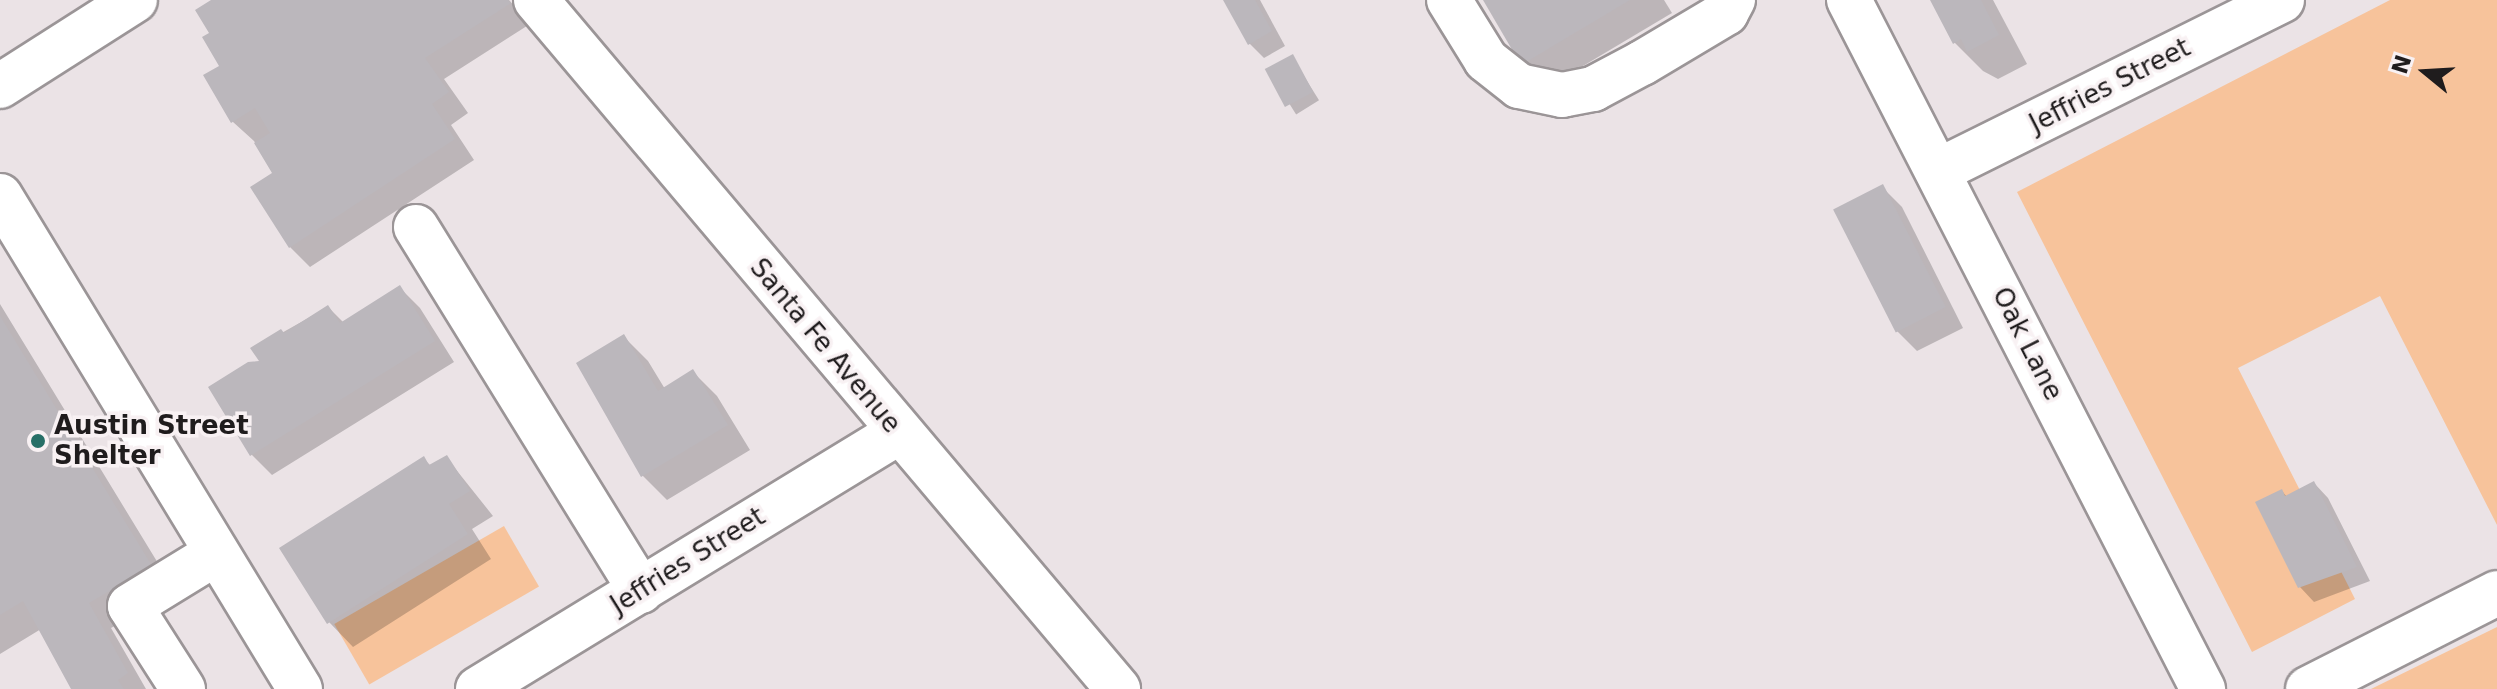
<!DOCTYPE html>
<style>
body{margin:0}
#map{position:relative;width:2497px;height:689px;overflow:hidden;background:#ebe3e6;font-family:"DejaVu Sans",sans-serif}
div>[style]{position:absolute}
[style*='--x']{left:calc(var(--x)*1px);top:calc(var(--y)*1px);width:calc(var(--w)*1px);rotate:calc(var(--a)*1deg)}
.green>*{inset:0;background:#f7c39b;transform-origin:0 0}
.shadow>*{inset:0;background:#0003;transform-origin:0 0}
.building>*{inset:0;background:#bbb7bc;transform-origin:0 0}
.roads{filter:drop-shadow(2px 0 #9b9597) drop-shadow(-2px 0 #9b9597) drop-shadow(0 2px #9b9597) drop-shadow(0 -2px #9b9597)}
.minor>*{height:44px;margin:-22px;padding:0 22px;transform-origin:22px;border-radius:22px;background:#fff}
.dots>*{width:22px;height:22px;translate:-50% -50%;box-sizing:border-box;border:4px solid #f8f1f3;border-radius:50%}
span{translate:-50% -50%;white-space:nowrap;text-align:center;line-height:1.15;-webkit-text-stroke:7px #f8f1f3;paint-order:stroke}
.street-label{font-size:26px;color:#1f1c1d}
.poi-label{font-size:26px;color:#1f1c1d;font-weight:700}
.left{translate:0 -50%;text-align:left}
.north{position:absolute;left:2385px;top:32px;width:80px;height:80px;-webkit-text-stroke:6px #f8f1f3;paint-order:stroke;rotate:288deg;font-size:22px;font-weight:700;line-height:32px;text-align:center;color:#1f1c1d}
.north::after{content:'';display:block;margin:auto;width:28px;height:36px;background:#1f1c1d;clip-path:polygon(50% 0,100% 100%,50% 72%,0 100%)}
</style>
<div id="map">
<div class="green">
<div style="clip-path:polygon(2390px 0,2497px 0,2497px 525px,2380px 296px,2238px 368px,2355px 599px,2252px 652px,2017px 192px)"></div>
<div style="left:504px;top:526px;width:70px;height:196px;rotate:60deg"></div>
<div style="clip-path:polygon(2497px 627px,2497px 689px,2371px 689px)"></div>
</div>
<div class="shadow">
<div style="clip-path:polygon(215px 0,509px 0,530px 24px,444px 79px,468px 113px,451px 125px,474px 160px,310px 267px,290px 247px,274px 173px,254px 141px,233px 122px,212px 33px)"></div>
<div style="clip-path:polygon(1226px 0,1260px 0,1285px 46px,1264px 58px,1250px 44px)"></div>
<div style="clip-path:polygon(1485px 0,1664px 0,1672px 13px,1546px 88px,1522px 63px)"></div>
<div style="clip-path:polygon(1932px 0,1993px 0,2027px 64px,1998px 79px,1983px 71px,1954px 42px)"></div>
<div style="left:1292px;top:57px;width:51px;height:27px;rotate:58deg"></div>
<div style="clip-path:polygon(1882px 187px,1902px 207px,1963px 328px,1917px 351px,1897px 331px)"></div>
<div style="clip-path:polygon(400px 288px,420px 308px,454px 362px,272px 475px,252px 455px,262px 362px,253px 349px,328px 307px,344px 323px)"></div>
<div style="clip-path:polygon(0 304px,175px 591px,111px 628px,146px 689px,74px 689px,41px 629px,0 654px)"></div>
<div style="clip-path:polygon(623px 336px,648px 361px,665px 389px,693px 372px,717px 396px,750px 450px,667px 500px,643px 476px)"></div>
<div style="clip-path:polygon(446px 457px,493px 516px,472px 529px,491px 559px,353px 647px,329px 622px,423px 458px,431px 466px)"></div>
<div style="clip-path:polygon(2314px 483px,2328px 498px,2370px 581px,2314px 602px,2300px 587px,2282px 491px,2287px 497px)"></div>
</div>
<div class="building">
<div style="clip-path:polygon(211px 0,508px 0,511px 3px,425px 58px,449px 92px,432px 104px,455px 139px,289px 248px,250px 187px,272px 173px,254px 143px,270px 133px,255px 108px,231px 123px,203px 75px,219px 66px,202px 37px,209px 33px,195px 10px)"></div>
<div style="clip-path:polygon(1223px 0,1255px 0,1272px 31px,1248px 45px)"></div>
<div style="clip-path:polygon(1483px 0,1630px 0,1521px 65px)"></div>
<div style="clip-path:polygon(1930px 0,1981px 0,1999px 35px,1967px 52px,1961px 39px,1953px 44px)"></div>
<div style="left:1293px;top:54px;width:43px;height:32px;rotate:62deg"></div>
<div style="left:1883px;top:184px;width:138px;height:56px;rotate:63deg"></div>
<div style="clip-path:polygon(400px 285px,435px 341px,250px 456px,208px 387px,248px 362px,259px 361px,250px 348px,281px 329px,284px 333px,328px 305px,340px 323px)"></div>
<div style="clip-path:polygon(0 316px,152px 566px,89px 603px,128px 673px,118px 680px,124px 689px,71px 689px,23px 601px,0 615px)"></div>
<div style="clip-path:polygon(624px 334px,658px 391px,693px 369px,728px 425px,641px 477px,576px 363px)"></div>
<div style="clip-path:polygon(447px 455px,470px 491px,449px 504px,468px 534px,327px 624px,279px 548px,424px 456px,429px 465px)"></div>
<div style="clip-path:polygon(2314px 481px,2357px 567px,2298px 588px,2255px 502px,2282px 489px,2285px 496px)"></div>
</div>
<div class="roads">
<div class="minor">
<div style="--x:536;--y:0;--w:902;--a:49.81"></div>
<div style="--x:1449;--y:0;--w:70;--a:58.3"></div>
<div style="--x:1486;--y:60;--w:42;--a:38.2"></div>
<div style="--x:1519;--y:86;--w:44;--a:11.8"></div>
<div style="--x:1562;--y:95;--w:32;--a:-11"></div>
<div style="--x:1593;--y:89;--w:55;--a:-28"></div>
<div style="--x:1642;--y:63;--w:98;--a:-30.8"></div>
<div style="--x:1726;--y:13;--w:15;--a:-62"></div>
<div style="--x:1849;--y:0;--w:775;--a:62.81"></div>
<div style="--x:0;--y:86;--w:160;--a:-32.5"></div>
<div style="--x:1938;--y:171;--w:384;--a:-26.4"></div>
<div style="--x:0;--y:196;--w:577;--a:58.68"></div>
<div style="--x:416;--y:227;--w:428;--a:58.3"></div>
<div style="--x:183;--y:689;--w:98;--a:-122.6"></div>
<div style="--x:130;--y:606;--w:100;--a:-31.5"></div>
<div style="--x:478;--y:689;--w:491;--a:-31.4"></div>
<div style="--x:2308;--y:689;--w:212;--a:-26.9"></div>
</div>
</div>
<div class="dots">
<div style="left:38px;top:441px;background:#276f67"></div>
</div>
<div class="street-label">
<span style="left:2110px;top:86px;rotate:-27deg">Jeffries Street</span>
<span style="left:2027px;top:344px;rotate:63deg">Oak Lane</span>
<span style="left:825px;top:346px;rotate:50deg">Santa Fe Avenue</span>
<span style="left:688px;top:561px;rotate:-32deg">Jeffries Street</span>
</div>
<div class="poi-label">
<span class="left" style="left:54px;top:441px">Austin Street<br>Shelter</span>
</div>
<div class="north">N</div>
</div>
